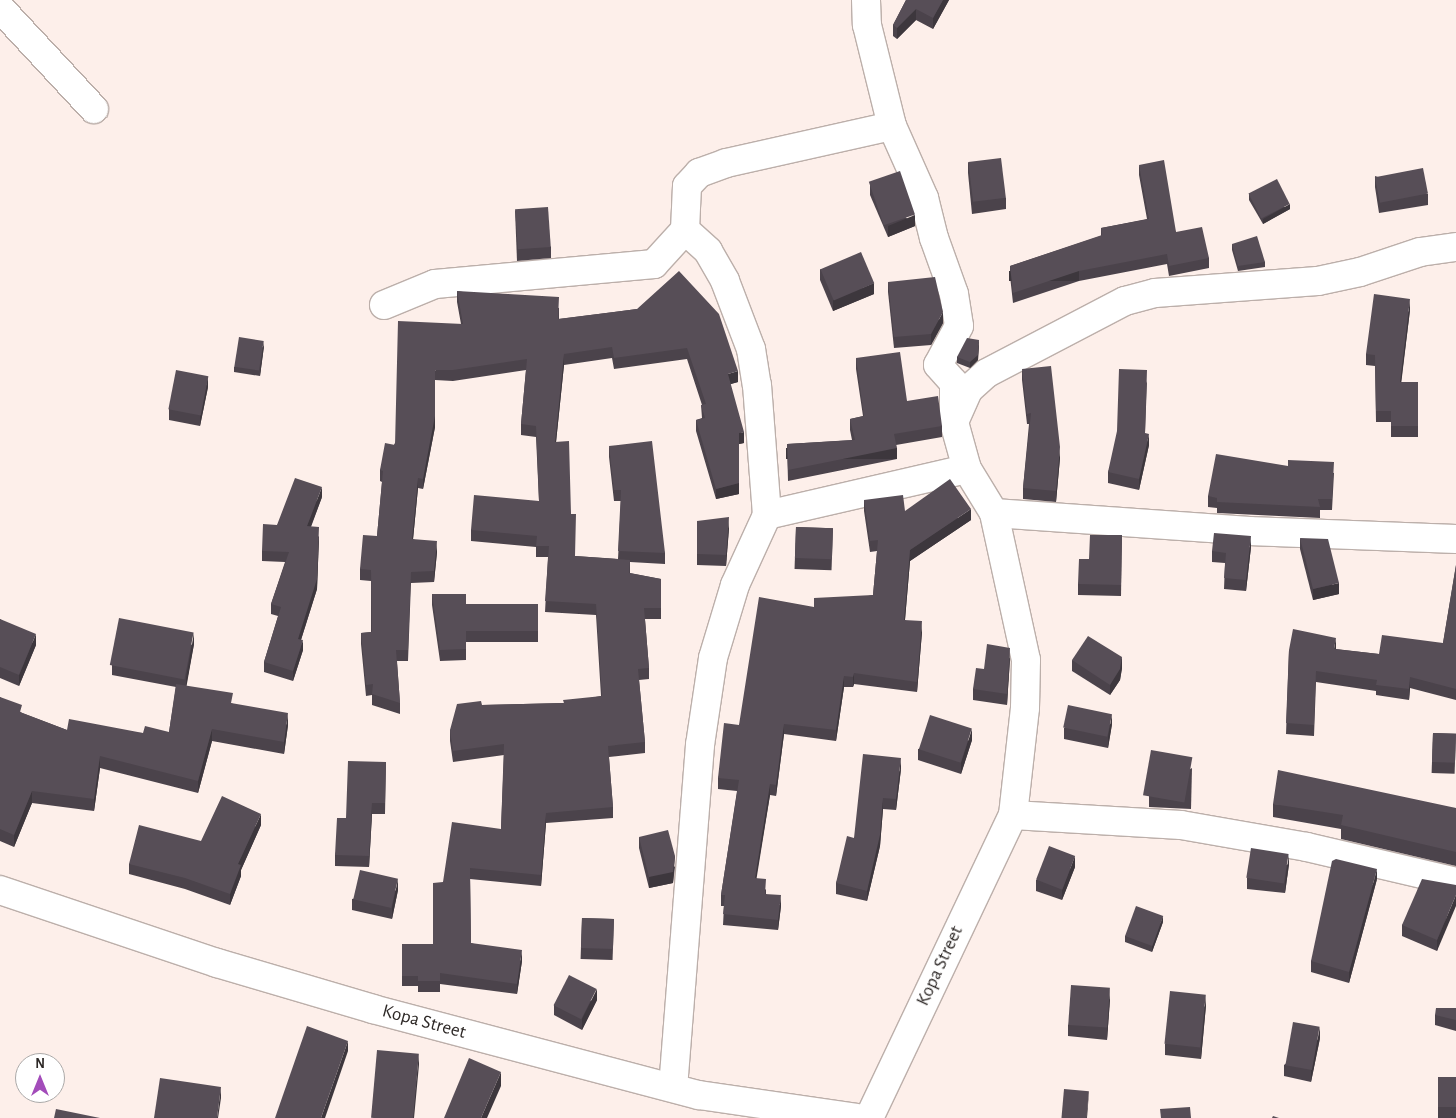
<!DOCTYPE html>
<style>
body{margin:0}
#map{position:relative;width:1456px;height:1118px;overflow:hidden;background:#fdefea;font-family:"Alegreya Sans",sans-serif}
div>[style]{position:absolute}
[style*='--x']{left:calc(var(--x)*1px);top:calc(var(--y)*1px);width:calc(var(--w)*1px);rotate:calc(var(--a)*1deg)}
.roads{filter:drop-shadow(1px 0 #bcafaa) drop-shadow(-1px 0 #bcafaa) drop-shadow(0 1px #bcafaa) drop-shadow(0 -1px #bcafaa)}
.minor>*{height:28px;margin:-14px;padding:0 14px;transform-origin:14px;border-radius:14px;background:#fff}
.wall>*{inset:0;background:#4b434b;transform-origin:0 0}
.shaded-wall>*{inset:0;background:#3d373d;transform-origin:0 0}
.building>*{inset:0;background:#574e57;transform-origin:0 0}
span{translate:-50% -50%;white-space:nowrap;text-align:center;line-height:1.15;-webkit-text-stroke:5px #fff;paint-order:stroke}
.street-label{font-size:19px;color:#2d2826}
.north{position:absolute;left:15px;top:1053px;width:50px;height:50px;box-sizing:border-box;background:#fff;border:1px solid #aba9a8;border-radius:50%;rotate:0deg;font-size:14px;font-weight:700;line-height:20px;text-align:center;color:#2d2826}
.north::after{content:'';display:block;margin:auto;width:18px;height:22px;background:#a34cba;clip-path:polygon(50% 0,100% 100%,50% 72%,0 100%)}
</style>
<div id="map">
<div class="roads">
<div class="minor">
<div style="--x:866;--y:0;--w:25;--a:88"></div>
<div style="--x:867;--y:25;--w:104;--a:76.1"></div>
<div style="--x:892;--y:126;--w:79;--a:66"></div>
<div style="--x:924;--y:198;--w:41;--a:76"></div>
<div style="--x:934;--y:238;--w:59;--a:70.3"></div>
<div style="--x:954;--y:294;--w:32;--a:81"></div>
<div style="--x:959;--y:326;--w:44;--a:118.3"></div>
<div style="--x:938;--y:365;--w:24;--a:48"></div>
<div style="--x:954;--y:383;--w:33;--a:90"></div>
<div style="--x:0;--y:8;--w:138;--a:47.1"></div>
<div style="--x:685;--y:230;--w:44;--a:-87.4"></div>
<div style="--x:687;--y:186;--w:18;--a:-47"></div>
<div style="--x:699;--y:173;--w:29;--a:-20"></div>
<div style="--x:726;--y:163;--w:170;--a:-12.6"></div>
<div style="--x:384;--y:305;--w:55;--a:-22.4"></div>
<div style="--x:435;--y:284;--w:220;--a:-5.2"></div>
<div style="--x:654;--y:264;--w:46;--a:-47.6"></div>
<div style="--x:685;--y:230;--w:31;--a:42"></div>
<div style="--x:708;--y:251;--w:34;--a:60"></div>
<div style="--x:725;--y:281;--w:73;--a:69.1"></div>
<div style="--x:751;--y:349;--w:36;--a:81"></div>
<div style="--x:757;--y:385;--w:130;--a:85.6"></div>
<div style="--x:767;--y:515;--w:77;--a:114.6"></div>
<div style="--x:735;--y:585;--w:76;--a:106.8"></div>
<div style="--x:713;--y:658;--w:88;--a:98.5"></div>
<div style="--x:700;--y:745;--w:343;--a:94.5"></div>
<div style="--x:994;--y:513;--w:256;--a:4"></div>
<div style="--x:1249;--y:531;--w:207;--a:2.2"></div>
<div style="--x:767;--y:515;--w:205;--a:-13"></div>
<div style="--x:1013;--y:815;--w:168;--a:3.4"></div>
<div style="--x:1181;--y:825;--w:128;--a:9.9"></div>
<div style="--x:1307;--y:847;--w:153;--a:13.2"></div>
<div style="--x:0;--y:890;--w:229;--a:18.6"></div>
<div style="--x:217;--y:963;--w:163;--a:16.4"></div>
<div style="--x:373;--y:1009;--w:337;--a:14.8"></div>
<div style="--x:699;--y:1095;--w:159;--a:8.3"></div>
<div style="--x:869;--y:1118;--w:335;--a:-64.6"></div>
<div style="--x:1013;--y:815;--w:108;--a:-83.6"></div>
<div style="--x:1025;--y:708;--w:48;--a:-88.8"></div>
<div style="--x:1026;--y:660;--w:150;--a:-102.3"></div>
<div style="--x:994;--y:513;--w:52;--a:-121.5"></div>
<div style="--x:967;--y:469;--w:49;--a:-105.5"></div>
<div style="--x:954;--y:422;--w:35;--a:-66"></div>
<div style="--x:968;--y:390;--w:25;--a:-42"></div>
<div style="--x:987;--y:373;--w:156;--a:-27.6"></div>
<div style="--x:1125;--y:301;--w:31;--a:-15"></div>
<div style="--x:1155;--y:293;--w:163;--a:-4.2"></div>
<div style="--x:1318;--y:281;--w:43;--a:-12.1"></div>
<div style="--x:1360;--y:272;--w:63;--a:-18.4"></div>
<div style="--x:1420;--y:252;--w:36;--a:-8"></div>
</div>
</div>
<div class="wall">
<div style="clip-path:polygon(906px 0,949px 0,933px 29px,916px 20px,897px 39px,893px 36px,893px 25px)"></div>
<div style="clip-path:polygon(968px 162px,1006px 198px,1006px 209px,972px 214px,968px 173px)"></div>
<div style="clip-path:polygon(1139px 165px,1176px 232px,1209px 258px,1209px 268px,1169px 276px,1167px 264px,1079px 281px,1013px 303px,1010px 276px,1010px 266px,1101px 236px,1101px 228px,1147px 219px,1139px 175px)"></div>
<div style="clip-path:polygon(1375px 176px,1428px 194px,1428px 205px,1379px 213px,1375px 187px)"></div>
<div style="clip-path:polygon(870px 184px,915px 226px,888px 237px,870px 195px)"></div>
<div style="clip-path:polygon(1249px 194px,1290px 209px,1263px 224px,1249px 200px)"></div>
<div style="clip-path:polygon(515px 210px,551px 247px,551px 258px,517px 261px)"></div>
<div style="clip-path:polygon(1232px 244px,1265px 262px,1265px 267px,1238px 271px,1232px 250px)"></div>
<div style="clip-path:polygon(820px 269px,874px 294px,833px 311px,820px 280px)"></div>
<div style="clip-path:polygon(888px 282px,943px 323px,931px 345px,894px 348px,888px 292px)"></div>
<div style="clip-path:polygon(457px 291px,559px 308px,559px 319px,637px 309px,738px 382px,730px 384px,744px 443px,739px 444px,739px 494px,716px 499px,696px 431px,696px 420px,702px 418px,701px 405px,702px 405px,687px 359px,614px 369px,612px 358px,564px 365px,556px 442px,571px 514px,575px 556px,618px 559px,621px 501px,614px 501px,609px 457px,609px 446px,665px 553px,665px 564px,630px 562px,630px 573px,661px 579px,661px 619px,645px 619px,649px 668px,649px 679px,639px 680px,645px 742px,645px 753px,609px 757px,613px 807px,613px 818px,546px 823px,541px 886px,470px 879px,471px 943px,522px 961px,517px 994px,440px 984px,440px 992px,418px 992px,418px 986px,402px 986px,402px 944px,433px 944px,443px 882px,501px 829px,504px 755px,453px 762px,450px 741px,450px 730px,482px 705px,563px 703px,601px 696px,596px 615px,545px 612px,548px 557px,536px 557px,536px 547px,471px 541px,471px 530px,539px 501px,536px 437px,521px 435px,521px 424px,526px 370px,453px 381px,435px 380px,435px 427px,423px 489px,418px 488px,413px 539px,437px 552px,434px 582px,411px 583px,408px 661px,397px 661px,400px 703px,400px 714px,372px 705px,372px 695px,366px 696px,361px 644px,361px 633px,371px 632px,371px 581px,360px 580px,360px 569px,377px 536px,382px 482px,380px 481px,380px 470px,461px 324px,457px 302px)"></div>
<div style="clip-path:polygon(1410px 310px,1401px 382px,1418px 382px,1418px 437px,1391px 437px,1391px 422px,1376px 422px,1375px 366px,1366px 365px,1366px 354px)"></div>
<div style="clip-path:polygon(979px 345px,978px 360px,970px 368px,957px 363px,957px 357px)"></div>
<div style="clip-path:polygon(264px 346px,260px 376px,234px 372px,234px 367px)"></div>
<div style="clip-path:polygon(856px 358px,907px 401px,942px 426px,942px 437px,896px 445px,897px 459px,788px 481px,787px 444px,852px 440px,850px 430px,850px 419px,863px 416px,856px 369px)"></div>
<div style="clip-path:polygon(1022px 369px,1060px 458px,1056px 502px,1023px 499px,1023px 488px,1029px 424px,1027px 424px,1022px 380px)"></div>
<div style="clip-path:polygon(1147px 381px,1145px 433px,1149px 445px,1139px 490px,1108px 483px,1108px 472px)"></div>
<div style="clip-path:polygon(208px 387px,200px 426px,169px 420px,169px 409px)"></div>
<div style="clip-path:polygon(1288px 466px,1334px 473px,1332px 510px,1320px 510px,1320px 518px,1217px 513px,1217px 508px,1208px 507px,1208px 496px)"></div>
<div style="clip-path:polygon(322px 497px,311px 527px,319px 537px,317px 589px,301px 640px,303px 650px,293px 681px,264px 672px,264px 662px,278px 616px,271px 614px,271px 604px,285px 562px,262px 561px,262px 551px,277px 525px)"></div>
<div style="clip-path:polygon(864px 500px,905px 511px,971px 520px,910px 561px,905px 620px,922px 632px,917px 692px,854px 684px,853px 687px,844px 687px,836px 741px,784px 734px,776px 796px,770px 795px,756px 878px,766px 890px,766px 894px,781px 906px,778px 930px,723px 925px,724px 906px,721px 906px,721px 895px,737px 791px,718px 789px,718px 778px,739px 725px,814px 607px,873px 595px,877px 551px,870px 552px,864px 511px)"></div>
<div style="clip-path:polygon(697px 521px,729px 528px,726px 566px,697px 565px)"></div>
<div style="left:796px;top:527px;width:37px;height:42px;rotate:2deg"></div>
<div style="clip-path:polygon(1122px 535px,1121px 596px,1078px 595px,1078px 584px,1089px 559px)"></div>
<div style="clip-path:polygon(1300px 538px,1339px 594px,1313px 600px,1300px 549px)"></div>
<div style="clip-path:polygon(1251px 547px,1246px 591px,1224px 589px,1225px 563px,1212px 562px,1212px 551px)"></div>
<div style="clip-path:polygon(1456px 565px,1456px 700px,1410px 688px,1409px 700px,1376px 695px,1376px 691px,1316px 682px,1314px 736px,1286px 734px,1289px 650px,1336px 649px,1379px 654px,1443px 643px)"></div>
<div style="clip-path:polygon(432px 594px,466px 604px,538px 604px,538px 642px,466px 642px,466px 660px,440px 661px,432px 605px)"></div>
<div style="clip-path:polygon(0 619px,36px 645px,19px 686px,0 678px)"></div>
<div style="clip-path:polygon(194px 644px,186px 686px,288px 725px,284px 754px,212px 741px,198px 793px,100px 768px,94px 811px,32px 803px,14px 847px,0 841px,0 697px,22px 713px,67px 730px,143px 733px,169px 732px,176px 687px,112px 675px,112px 665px)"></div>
<div style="clip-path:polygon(1010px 658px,1007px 705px,973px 700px,973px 689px,984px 669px)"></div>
<div style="clip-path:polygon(1072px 660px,1122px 668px,1120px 680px,1110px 695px,1072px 671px)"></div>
<div style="clip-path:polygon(1112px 724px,1108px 748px,1064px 739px,1064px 728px)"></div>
<div style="left:1433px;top:733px;width:23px;height:40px;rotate:2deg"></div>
<div style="clip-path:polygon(972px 740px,961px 774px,918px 760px,918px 749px)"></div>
<div style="clip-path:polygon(386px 762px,385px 814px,372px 814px,369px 867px,335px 866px,335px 855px,346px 818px)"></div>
<div style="clip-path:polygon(1192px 768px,1191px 809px,1149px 807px,1149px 796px)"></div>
<div style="clip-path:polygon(901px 769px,896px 810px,883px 809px,880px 846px,867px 901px,836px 894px,836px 883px,854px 838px)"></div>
<div style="clip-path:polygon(1273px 804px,1456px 808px,1456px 866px,1341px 839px,1341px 829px,1273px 817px)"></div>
<div style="clip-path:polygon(261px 825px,241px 870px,241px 876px,230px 905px,185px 889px,129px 874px,129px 864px,201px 841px)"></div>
<div style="clip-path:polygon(639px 837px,675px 867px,673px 883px,649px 888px,639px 848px)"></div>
<div style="clip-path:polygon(1289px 864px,1285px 893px,1247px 889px,1247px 878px)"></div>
<div style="clip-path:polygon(1075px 867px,1062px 900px,1036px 891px,1036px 880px)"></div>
<div style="clip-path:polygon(1377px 879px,1349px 983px,1311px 972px,1311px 961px)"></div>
<div style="clip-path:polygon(1456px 885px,1437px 951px,1402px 936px,1402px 925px)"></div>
<div style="clip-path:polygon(398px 890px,392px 919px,352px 910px,352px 899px)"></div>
<div style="left:582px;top:918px;width:32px;height:41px;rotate:2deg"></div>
<div style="clip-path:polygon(1163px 922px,1152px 952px,1125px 942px,1125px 936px)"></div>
<div style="clip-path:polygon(1110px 999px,1107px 1040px,1068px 1036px,1068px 1025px)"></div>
<div style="clip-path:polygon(597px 1000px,582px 1030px,554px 1015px,554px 1005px)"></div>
<div style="clip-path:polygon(1206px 1005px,1201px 1059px,1165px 1055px,1165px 1044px)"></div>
<div style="clip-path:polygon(1456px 1008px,1456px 1031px,1435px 1025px,1435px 1015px)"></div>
<div style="clip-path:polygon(1320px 1038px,1311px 1082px,1284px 1076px,1284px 1065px)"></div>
<div style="left:1456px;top:1077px;width:41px;height:18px;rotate:90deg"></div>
</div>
<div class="shaded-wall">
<div style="clip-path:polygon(943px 0,949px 0,933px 29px,933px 18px)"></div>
<div style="clip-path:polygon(916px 9px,916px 20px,897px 39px,897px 28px)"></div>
<div style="clip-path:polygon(1290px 204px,1290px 209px,1263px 224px,1263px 219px)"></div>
<div style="clip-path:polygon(915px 215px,915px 226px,888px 237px,888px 226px)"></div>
<div style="left:1079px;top:271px;width:10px;height:70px;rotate:90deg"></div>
<div style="clip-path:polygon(874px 283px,874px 294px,833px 311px,833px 300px)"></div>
<div style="clip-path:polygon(1410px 299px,1410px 310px,1400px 393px,1400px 382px)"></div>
<div style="clip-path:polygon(943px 312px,943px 323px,931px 345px,931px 334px)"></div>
<div style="clip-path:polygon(979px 340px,978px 360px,970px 368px,970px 362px)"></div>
<div style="clip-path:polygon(264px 341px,264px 346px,260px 376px,260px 370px)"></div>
<div style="clip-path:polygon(564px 354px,564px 365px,555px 452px,555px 442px)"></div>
<div style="clip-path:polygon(435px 370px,435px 427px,423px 489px,423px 479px)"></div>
<div style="clip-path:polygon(738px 371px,738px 382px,728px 385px,728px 374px)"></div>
<div style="clip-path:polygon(208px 376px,208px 387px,200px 426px,200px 415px)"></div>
<div style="clip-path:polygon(744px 432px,744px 443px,739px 444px,739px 433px)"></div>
<div style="clip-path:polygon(1149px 434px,1149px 445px,1139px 490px,1139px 479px)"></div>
<div style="clip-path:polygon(1060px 447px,1060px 458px,1056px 502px,1056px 491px)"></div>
<div style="left:897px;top:448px;width:11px;height:111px;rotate:90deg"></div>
<div style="clip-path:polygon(418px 478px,418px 488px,412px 550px,412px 539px)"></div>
<div style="clip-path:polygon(739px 483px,739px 494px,716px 499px,716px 489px)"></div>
<div style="clip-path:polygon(322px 487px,322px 497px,307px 536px,307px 526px)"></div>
<div style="clip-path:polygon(971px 509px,971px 520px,910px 561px,904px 631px,904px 620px,910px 550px)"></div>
<div style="clip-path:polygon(729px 517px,729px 528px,726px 566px,726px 555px)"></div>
<div style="clip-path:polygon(1251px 536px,1251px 547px,1246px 591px,1246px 580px)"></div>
<div style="clip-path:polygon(319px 537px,317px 589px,298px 649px,298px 639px)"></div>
<div style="clip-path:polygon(437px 541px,437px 552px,434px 582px,434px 571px)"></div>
<div style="clip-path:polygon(1339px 583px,1339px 594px,1313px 600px,1313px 589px)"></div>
<div style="clip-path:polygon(922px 621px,922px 632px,917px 692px,917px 682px)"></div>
<div style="clip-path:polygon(194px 633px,194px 644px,186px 689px,186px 678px)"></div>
<div style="clip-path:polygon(36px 634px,36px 645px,19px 686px,19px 675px)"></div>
<div style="clip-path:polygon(1336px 638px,1336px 649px,1334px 660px,1334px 649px)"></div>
<div style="clip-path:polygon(303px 640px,303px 650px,293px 681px,293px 671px)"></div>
<div style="clip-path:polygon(1010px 648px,1010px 658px,1007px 705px,1007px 694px)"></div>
<div style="clip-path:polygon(1122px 657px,1122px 668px,1120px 680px,1110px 695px,1110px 685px)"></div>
<div style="clip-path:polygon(854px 673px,854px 684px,853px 687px,853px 677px)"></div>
<div style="clip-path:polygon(844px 676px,844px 687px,836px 741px,836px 730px)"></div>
<div style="clip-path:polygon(1410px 677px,1410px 688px,1409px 700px,1409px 689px)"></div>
<div style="clip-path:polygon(288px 713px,288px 725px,284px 754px,284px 742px)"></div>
<div style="clip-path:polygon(1112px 714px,1112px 724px,1108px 748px,1108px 737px)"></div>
<div style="clip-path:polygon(784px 724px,784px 734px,776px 796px,776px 785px)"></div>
<div style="clip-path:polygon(212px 729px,212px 741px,198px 793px,198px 781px)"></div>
<div style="clip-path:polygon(972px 729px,972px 740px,961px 774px,961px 763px)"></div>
<div style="clip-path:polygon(100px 756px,100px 768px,94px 811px,94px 799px)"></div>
<div style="clip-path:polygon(901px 758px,901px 769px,896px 810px,896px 799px)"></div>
<div style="clip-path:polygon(770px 784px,770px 795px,755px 888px,755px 878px)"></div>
<div style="clip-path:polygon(32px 791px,32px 803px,14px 847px,14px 835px)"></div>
<div style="clip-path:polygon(883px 798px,883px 809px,880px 846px,867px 901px,867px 891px)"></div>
<div style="clip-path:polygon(372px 803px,372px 814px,369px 867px,369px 856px)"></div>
<div style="clip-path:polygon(546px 813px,546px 823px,541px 886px,541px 875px)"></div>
<div style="clip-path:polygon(261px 814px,261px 825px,241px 870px,241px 876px,230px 905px,230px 894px,238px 864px)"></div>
<div style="clip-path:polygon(1289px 854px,1289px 864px,1285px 893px,1285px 883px)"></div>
<div style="clip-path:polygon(675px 856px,673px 883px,649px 888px,649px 877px)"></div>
<div style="clip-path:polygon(1075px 856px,1075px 867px,1062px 900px,1062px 890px)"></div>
<div style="clip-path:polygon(1377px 869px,1377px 879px,1349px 983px,1349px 972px)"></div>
<div style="clip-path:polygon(398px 879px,398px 890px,392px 919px,392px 908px)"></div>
<div style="clip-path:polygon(781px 895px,781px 906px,778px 930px,778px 920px)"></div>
<div style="clip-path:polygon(1456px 895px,1456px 906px,1437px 951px,1437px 940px)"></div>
<div style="clip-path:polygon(1163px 916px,1163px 922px,1152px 952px,1152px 946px)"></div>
<div style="clip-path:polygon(522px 950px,522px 961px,517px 994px,517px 984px)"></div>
<div style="clip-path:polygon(1110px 988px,1110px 999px,1107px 1040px,1107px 1029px)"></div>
<div style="clip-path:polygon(597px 989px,597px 1000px,582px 1030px,582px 1019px)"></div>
<div style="clip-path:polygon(1206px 995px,1206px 1005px,1201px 1059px,1201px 1048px)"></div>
<div style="clip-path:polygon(1320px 1027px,1320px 1038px,1311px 1082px,1311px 1071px)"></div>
<div style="clip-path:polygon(348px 1041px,348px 1051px,325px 1118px,321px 1118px)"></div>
<div style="clip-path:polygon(419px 1054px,419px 1065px,414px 1118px,412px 1118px)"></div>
<div style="clip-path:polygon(501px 1072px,501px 1086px,487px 1118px,481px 1118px)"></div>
<div style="clip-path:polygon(221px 1087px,221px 1098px,218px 1118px,217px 1118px)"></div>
<div style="clip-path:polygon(1089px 1091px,1087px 1118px,1086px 1118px)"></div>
</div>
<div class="building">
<div style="clip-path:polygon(906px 0,943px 0,933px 18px,916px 9px,897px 28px,893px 25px)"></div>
<div style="left:1001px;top:158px;width:40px;height:33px;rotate:83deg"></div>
<div style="clip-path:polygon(1164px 160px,1176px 232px,1202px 227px,1209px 258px,1169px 266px,1167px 254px,1079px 271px,1013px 293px,1010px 266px,1102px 235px,1101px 228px,1149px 219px,1139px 165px)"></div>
<div style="left:1423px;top:168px;width:26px;height:49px;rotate:79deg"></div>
<div style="left:900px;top:171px;width:46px;height:33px;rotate:71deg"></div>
<div style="left:1277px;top:179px;width:28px;height:32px;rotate:63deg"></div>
<div style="left:548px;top:207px;width:40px;height:33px;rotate:86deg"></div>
<div style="clip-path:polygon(1257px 236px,1265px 262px,1238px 266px,1232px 244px)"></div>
<div style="left:861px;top:252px;width:34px;height:44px;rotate:67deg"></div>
<div style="clip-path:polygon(679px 271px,719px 314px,738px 371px,728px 374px,744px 432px,739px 433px,739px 483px,716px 489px,696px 420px,705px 418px,701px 405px,706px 404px,687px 348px,614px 358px,612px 347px,564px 354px,555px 442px,569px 441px,571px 514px,576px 514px,575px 556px,630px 560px,629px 573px,661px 579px,661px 608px,644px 608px,649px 668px,638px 669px,645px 742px,608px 746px,613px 807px,546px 813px,541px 875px,470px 868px,471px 943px,522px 950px,517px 984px,440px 973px,440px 981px,418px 981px,418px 976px,402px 976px,402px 944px,433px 944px,433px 883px,443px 882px,452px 822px,501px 829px,504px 744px,453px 751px,450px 730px,457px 704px,481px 701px,482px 705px,564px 703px,563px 700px,602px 696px,596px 604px,545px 601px,549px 546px,536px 546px,537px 536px,471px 530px,474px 495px,539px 501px,536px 426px,521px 424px,527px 359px,453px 370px,435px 370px,435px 416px,423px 479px,418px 478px,412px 539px,437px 541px,434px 571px,411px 572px,408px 650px,396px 650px,400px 703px,372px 694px,373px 684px,366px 685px,361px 633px,372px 632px,371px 570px,360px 569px,363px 535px,377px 536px,383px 471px,380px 470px,385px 443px,395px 445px,398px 321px,463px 324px,457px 291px,559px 297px,558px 319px,637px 309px)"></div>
<div style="clip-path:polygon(935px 277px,943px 312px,931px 334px,894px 337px,888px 282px)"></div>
<div style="clip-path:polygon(1374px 294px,1410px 299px,1400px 382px,1418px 382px,1418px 426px,1391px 426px,1391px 411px,1376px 411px,1375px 355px,1366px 354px)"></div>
<div style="left:239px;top:337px;width:25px;height:30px;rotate:9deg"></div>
<div style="clip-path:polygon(967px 338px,979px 340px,978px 355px,970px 362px,957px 357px)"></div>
<div style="clip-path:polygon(900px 352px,907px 401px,938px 396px,942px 426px,894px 434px,897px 448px,788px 470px,787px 444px,855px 440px,850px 419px,864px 416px,856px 358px)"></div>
<div style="clip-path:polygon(1051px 366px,1060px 447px,1056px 491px,1023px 488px,1031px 413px,1027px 414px,1022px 369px)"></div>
<div style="clip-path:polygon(1119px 369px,1147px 370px,1145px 433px,1149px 434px,1139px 479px,1108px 472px,1117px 431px)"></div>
<div style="left:176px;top:370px;width:33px;height:40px;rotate:11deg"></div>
<div style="clip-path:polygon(652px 441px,665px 553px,618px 551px,621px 490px,614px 490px,609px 446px)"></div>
<div style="clip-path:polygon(1216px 454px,1288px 466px,1288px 460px,1334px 462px,1332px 499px,1318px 499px,1320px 507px,1217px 502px,1217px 498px,1208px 496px)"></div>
<div style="clip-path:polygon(295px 478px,322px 487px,307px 526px,319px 527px,317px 579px,298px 639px,303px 640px,293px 671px,264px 662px,281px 607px,271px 604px,289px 552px,262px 551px,263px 524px,277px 525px)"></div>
<div style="clip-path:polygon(950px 479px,971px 509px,910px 550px,904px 620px,922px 621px,917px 682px,854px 673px,853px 677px,844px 676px,836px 730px,784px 724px,776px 785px,770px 784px,755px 878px,766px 879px,765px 894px,781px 895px,778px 920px,723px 914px,725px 895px,721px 895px,739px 780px,718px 778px,724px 723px,739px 725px,759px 597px,814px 607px,814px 598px,873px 595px,878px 540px,870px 541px,864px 500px,903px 495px,905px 511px)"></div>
<div style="clip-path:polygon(729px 517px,726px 555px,697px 554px,697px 521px)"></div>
<div style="left:796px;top:527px;width:37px;height:31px;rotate:2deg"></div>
<div style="clip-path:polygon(1214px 533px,1251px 536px,1246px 580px,1224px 578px,1226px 553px,1212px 551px)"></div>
<div style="clip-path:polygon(1090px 535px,1122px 535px,1121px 585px,1078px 584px,1079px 559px,1089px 559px)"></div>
<div style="clip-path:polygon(1300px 538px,1328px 539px,1339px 583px,1313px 589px)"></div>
<div style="clip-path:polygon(1456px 565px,1456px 689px,1410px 677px,1409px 689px,1376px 685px,1377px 680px,1316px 671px,1314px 725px,1286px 723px,1289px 650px,1293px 629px,1336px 638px,1334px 649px,1379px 654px,1382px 635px,1443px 643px)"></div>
<div style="clip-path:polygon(432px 594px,466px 594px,466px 604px,538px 604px,538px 631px,466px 631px,466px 649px,440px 650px)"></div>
<div style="left:119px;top:618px;width:76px;height:48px;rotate:11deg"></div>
<div style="clip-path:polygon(0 619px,36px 634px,19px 675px,0 667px)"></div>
<div style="clip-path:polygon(1088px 636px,1122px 657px,1120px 669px,1110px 685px,1072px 660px)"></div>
<div style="clip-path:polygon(987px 644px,1010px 648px,1007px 694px,973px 689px,976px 668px,984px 669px)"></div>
<div style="clip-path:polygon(176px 684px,233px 693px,231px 703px,288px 713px,284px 742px,212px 729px,198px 781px,100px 756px,94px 799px,32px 791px,14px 835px,0 829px,0 697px,22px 705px,20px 712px,67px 730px,69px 719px,143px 733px,145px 726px,169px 732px)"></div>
<div style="left:1068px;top:705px;width:45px;height:23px;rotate:12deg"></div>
<div style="left:930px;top:715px;width:44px;height:36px;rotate:18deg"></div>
<div style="left:1433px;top:733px;width:23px;height:29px;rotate:2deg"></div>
<div style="left:1151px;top:750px;width:42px;height:46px;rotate:10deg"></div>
<div style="clip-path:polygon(863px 754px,901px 758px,896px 799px,883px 798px,880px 835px,867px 891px,836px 883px,847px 836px,854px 838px)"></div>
<div style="clip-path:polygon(348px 761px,386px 762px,385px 803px,372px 803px,369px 856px,335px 855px,337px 818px,346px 818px)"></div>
<div style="clip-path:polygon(1278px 770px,1456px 808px,1456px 852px,1341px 825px,1343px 815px,1273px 804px)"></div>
<div style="clip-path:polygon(222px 796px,261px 814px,238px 864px,241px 865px,230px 894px,185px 878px,129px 864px,139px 825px,201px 841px)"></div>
<div style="clip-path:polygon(668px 830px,675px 856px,673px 872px,649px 877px,639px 837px)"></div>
<div style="left:1049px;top:846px;width:28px;height:36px;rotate:21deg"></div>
<div style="left:1251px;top:848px;width:38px;height:30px;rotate:9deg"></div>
<div style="clip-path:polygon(1336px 859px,1377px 869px,1349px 972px,1311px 961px,1332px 861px)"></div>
<div style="left:360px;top:870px;width:39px;height:30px;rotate:13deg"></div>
<div style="clip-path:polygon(1422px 879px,1456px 885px,1456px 895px,1437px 940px,1402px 925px)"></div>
<div style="left:1136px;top:906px;width:29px;height:32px;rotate:20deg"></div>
<div style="left:582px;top:918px;width:32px;height:30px;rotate:2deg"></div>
<div style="left:569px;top:975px;width:31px;height:34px;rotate:27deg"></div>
<div style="left:1071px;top:985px;width:39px;height:40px;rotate:4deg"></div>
<div style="left:1170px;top:991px;width:36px;height:53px;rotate:6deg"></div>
<div style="clip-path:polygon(1436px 1008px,1456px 1008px,1456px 1020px,1435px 1015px)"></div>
<div style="left:1293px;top:1022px;width:27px;height:44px;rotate:10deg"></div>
<div style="clip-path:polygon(307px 1026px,348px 1041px,321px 1118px,275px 1118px)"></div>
<div style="left:377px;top:1050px;width:42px;height:68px;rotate:5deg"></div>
<div style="clip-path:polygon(469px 1058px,501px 1072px,481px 1118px,444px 1118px)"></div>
<div style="left:1456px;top:1077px;width:30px;height:18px;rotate:90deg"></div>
<div style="clip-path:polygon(160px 1078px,221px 1087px,217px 1118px,154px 1118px)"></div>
<div style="left:1064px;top:1089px;width:25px;height:29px;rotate:5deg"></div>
<div style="clip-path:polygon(1190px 1107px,1191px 1118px,1161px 1118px,1160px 1109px)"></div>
<div style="clip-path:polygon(56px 1109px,100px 1118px,54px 1118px)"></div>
<div style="clip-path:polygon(1273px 1116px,1279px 1118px,1272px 1118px)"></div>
</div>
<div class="street-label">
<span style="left:940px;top:966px;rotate:-65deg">Kopa Street</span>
<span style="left:424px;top:1022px;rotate:15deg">Kopa Street</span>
</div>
<div class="north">N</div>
</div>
